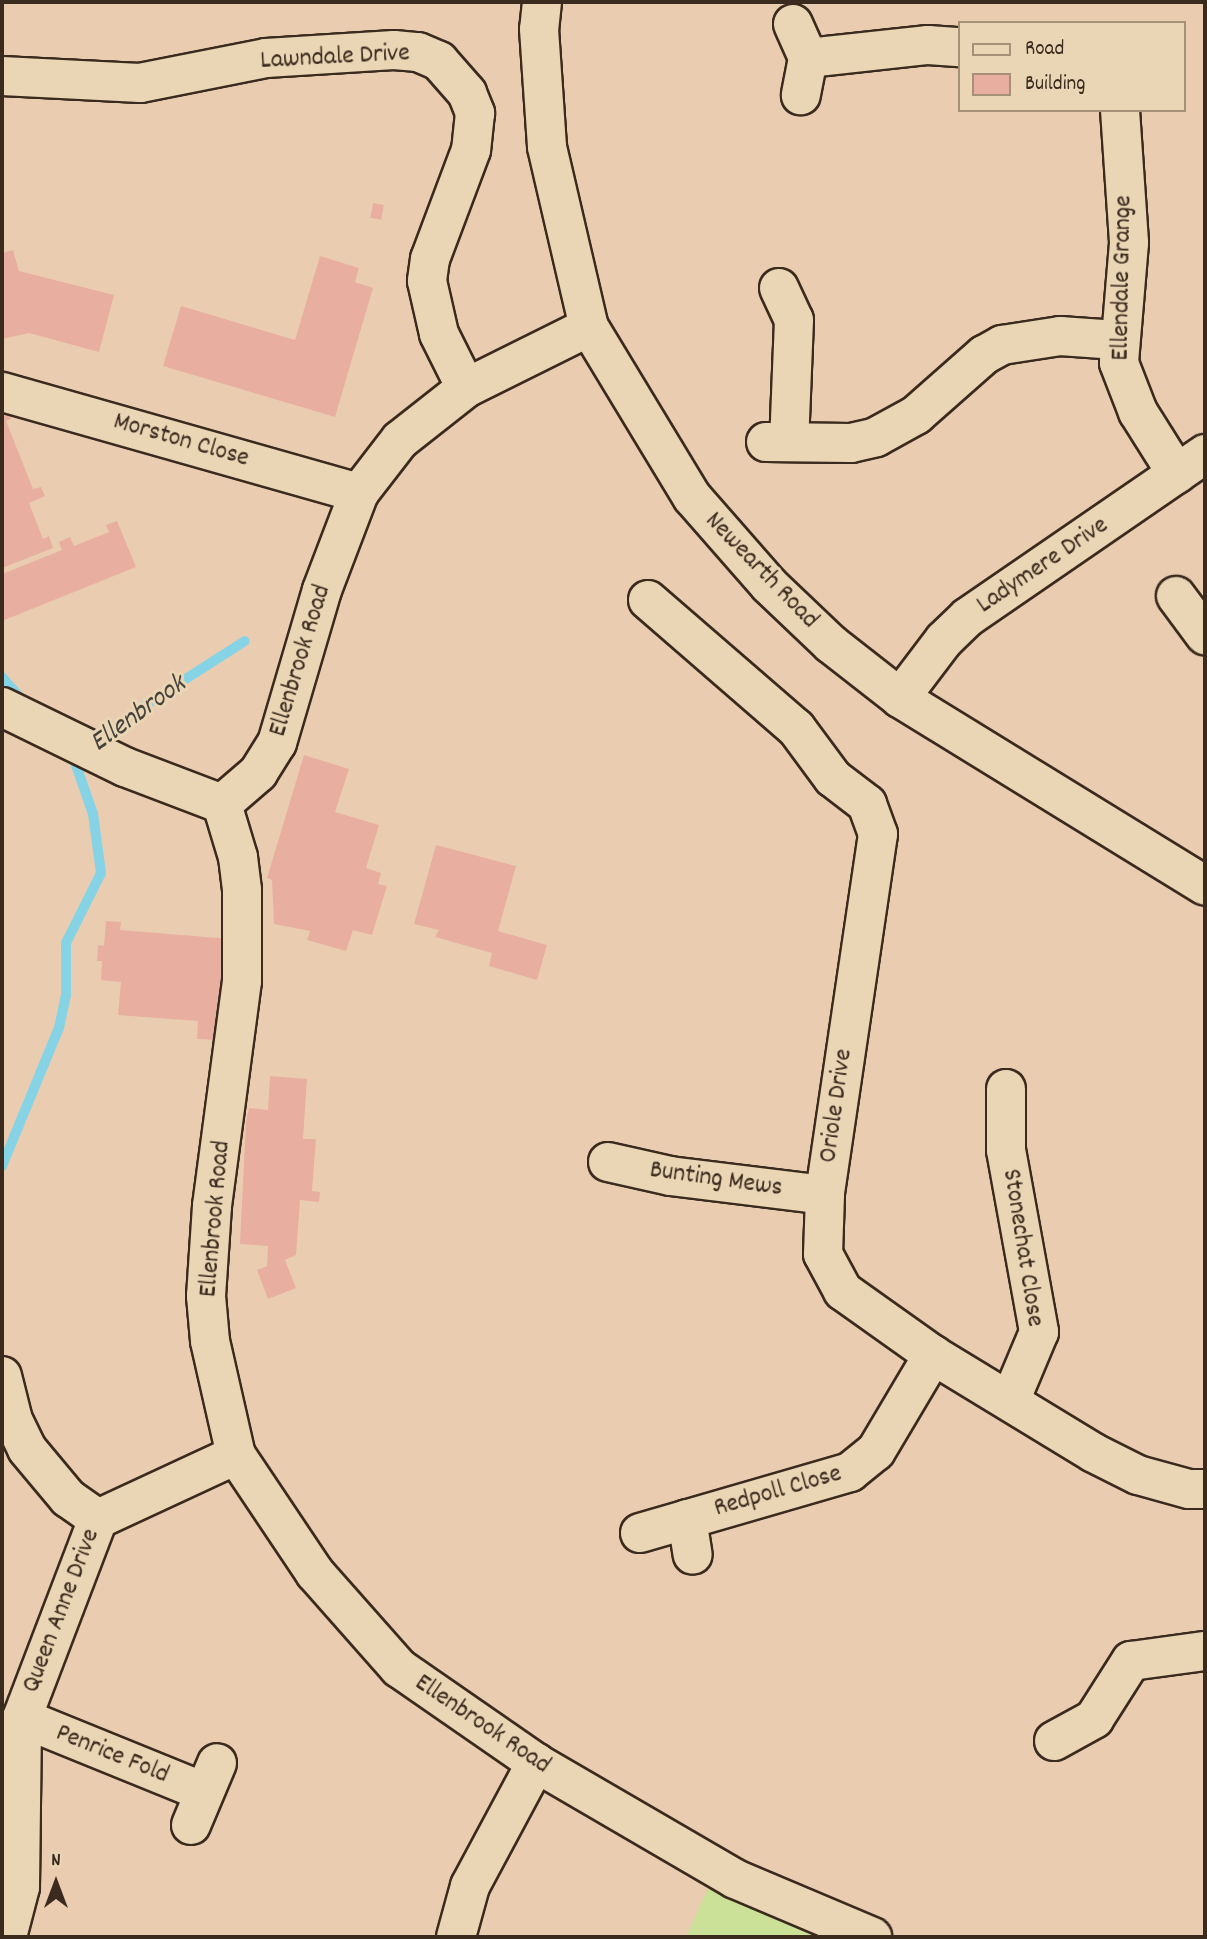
<!DOCTYPE html>
<style>
body{margin:0}
#map{position:relative;width:1207px;height:1939px;overflow:hidden;background:#eacdb0;font-family:Dekko,sans-serif}
div>[style]{position:absolute}
[style*='--x']{left:calc(var(--x)*1px);top:calc(var(--y)*1px);width:calc(var(--w)*1px);rotate:calc(var(--a)*1deg)}
.green>*{inset:0;background:#cae197}
.stream>*{height:10px;margin:-5px;padding:0 5px;transform-origin:5px;border-radius:5px;background:#86d3e5}
.building>*{inset:0;background:#e8afa1;transform-origin:0 0}
.roads{filter:drop-shadow(2px 0 #3b2a1e) drop-shadow(-2px 0 #3b2a1e) drop-shadow(0 2px #3b2a1e) drop-shadow(0 -2px #3b2a1e)}
.minor>*{height:38px;margin:-19px;padding:0 19px;transform-origin:19px;border-radius:19px;background:#ead5b4}
.major>*{height:38px;margin:-19px;padding:0 19px;transform-origin:19px;border-radius:19px;background:#ead5b4}
span{translate:-50% -50%;white-space:nowrap;text-align:center;line-height:1.15;-webkit-text-stroke:6px #ead5b4;paint-order:stroke}
.street-label{font-size:26px;color:#3b2a1e}
.water-label{font-size:28px;color:#46433c;font-style:italic}
.frame{position:absolute;inset:0;border:4px solid #3b2a1e;pointer-events:none}
.legend{position:absolute;left:958px;top:21px;width:228px;height:91px;box-sizing:border-box;background:#ead5b4;border:2px solid #a49178;margin:0;padding:9px 12px;list-style:none;font-size:21px;color:#3b2a1e}
.legend li{display:flex;align-items:center;gap:14px;height:35px}
.legend b{width:35px;border:2px solid #a49178}
.north{position:absolute;left:21px;top:1848px;width:70px;height:70px;-webkit-text-stroke:5px #ead5b4;paint-order:stroke;rotate:0deg;font-size:19px;font-weight:700;line-height:28px;text-align:center;color:#3b2a1e}
.north::after{content:'';display:block;margin:auto;width:24px;height:32px;background:#3b2a1e;clip-path:polygon(50% 0,100% 100%,50% 72%,0 100%)}
</style>
<div id="map">
<div class="green">
<div style="clip-path:polygon(709px 1886px,831px 1937px,686px 1937px)"></div>
</div>
<div class="stream">
<div style="--x:2;--y:677;--w:32;--a:49"></div>
<div style="--x:95;--y:746;--w:61;--a:-39.7"></div>
<div style="--x:142;--y:707;--w:122;--a:-32.7"></div>
<div style="--x:2;--y:1166;--w:149;--a:-67.6"></div>
<div style="--x:59;--y:1028;--w:34;--a:-78"></div>
<div style="--x:66;--y:995;--w:52;--a:-90"></div>
<div style="--x:66;--y:943;--w:78;--a:-63.4"></div>
<div style="--x:101;--y:873;--w:60;--a:-97.7"></div>
<div style="--x:93;--y:814;--w:55;--a:-109.1"></div>
<div style="--x:75;--y:762;--w:10;--a:-37"></div>
</div>
<div class="building">
<div style="left:373px;top:203px;width:11px;height:15px;rotate:10deg"></div>
<div style="clip-path:polygon(13px 250px,19px 271px,114px 295px,99px 352px,29px 333px,2px 339px,2px 253px)"></div>
<div style="clip-path:polygon(320px 256px,359px 268px,355px 282px,373px 288px,335px 417px,163px 366px,181px 306px,295px 340px)"></div>
<div style="clip-path:polygon(6px 407px,11px 419px,6px 421px,33px 489px,41px 487px,45px 496px,29px 503px,43px 539px,49px 536px,53px 548px,2px 568px,2px 408px)"></div>
<div style="clip-path:polygon(117px 521px,136px 567px,2px 621px,2px 574px,62px 550px,59px 542px,70px 537px,74px 546px,109px 532px,106px 525px)"></div>
<div style="clip-path:polygon(304px 755px,349px 769px,335px 812px,379px 825px,366px 868px,381px 873px,378px 884px,387px 886px,372px 935px,353px 930px,346px 951px,307px 940px,310px 931px,274px 924px,272px 880px,267px 878px)"></div>
<div style="clip-path:polygon(436px 845px,516px 866px,498px 931px,547px 945px,537px 980px,489px 966px,492px 953px,435px 937px,439px 930px,414px 924px)"></div>
<div style="clip-path:polygon(106px 921px,121px 922px,120px 930px,231px 939px,217px 1040px,197px 1039px,198px 1021px,118px 1015px,121px 982px,101px 980px,102px 961px,97px 961px,98px 945px,104px 946px)"></div>
<div style="clip-path:polygon(270px 1076px,307px 1079px,303px 1139px,316px 1139px,312px 1191px,320px 1192px,319px 1202px,300px 1200px,296px 1255px,285px 1260px,296px 1288px,268px 1299px,257px 1270px,267px 1266px,268px 1246px,240px 1244px,246px 1122px,249px 1108px,268px 1110px)"></div>
</div>
<div class="roads">
<div class="minor">
<div style="--x:793;--y:24;--w:37;--a:66"></div>
<div style="--x:808;--y:58;--w:38;--a:101"></div>
<div style="--x:808;--y:58;--w:121;--a:-6.2"></div>
<div style="--x:928;--y:45;--w:32;--a:4"></div>
<div style="--x:2;--y:76;--w:138;--a:2.9"></div>
<div style="--x:140;--y:83;--w:128;--a:-11.2"></div>
<div style="--x:266;--y:58;--w:128;--a:-3.6"></div>
<div style="--x:394;--y:50;--w:24;--a:5"></div>
<div style="--x:418;--y:52;--w:23;--a:23"></div>
<div style="--x:439;--y:61;--w:43;--a:48.8"></div>
<div style="--x:467;--y:93;--w:22;--a:68"></div>
<div style="--x:475;--y:113;--w:37;--a:96"></div>
<div style="--x:471;--y:150;--w:116;--a:110.6"></div>
<div style="--x:430;--y:259;--w:22;--a:98"></div>
<div style="--x:427;--y:281;--w:54;--a:77.2"></div>
<div style="--x:439;--y:334;--w:60;--a:63.4"></div>
<div style="--x:1120;--y:110;--w:133;--a:86.1"></div>
<div style="--x:1129;--y:243;--w:120;--a:94.8"></div>
<div style="--x:1119;--y:363;--w:53;--a:68.8"></div>
<div style="--x:1138;--y:412;--w:73;--a:57.8"></div>
<div style="--x:779;--y:288;--w:35;--a:65"></div>
<div style="--x:794;--y:320;--w:122;--a:92.3"></div>
<div style="--x:2;--y:392;--w:371;--a:15.8"></div>
<div style="--x:766;--y:442;--w:85;--a:0.7"></div>
<div style="--x:851;--y:443;--w:26;--a:-13"></div>
<div style="--x:876;--y:437;--w:46;--a:-28.8"></div>
<div style="--x:916;--y:415;--w:91;--a:-41.4"></div>
<div style="--x:984;--y:355;--w:21;--a:-29"></div>
<div style="--x:1002;--y:345;--w:59;--a:-8.8"></div>
<div style="--x:1060;--y:336;--w:57;--a:4"></div>
<div style="--x:1176;--y:596;--w:49;--a:53.4"></div>
<div style="--x:648;--y:600;--w:196;--a:40.9"></div>
<div style="--x:796;--y:728;--w:62;--a:53.5"></div>
<div style="--x:833;--y:778;--w:43;--a:37.4"></div>
<div style="--x:867;--y:804;--w:32;--a:70"></div>
<div style="--x:878;--y:834;--w:365;--a:98.4"></div>
<div style="--x:825;--y:1195;--w:59;--a:91.9"></div>
<div style="--x:823;--y:1254;--w:42;--a:61.6"></div>
<div style="--x:843;--y:1291;--w:110;--a:35.4"></div>
<div style="--x:933;--y:1355;--w:188;--a:31.3"></div>
<div style="--x:1094;--y:1453;--w:49;--a:26.6"></div>
<div style="--x:1138;--y:1475;--w:53;--a:15.4"></div>
<div style="--x:1189;--y:1489;--w:16;--a:0"></div>
<div style="--x:900;--y:698;--w:73;--a:-52.8"></div>
<div style="--x:944;--y:640;--w:33;--a:-44"></div>
<div style="--x:968;--y:617;--w:288;--a:-34.5"></div>
<div style="--x:2;--y:707;--w:137;--a:26"></div>
<div style="--x:125;--y:767;--w:104;--a:20.9"></div>
<div style="--x:222;--y:804;--w:55;--a:73.2"></div>
<div style="--x:238;--y:857;--w:33;--a:83"></div>
<div style="--x:242;--y:890;--w:91;--a:90"></div>
<div style="--x:242;--y:981;--w:227;--a:97.6"></div>
<div style="--x:212;--y:1206;--w:90;--a:93.8"></div>
<div style="--x:206;--y:1296;--w:45;--a:84.9"></div>
<div style="--x:210;--y:1341;--w:117;--a:77.2"></div>
<div style="--x:236;--y:1455;--w:142;--a:56.2"></div>
<div style="--x:315;--y:1573;--w:127;--a:48.5"></div>
<div style="--x:399;--y:1668;--w:167;--a:34.7"></div>
<div style="--x:536;--y:1763;--w:230;--a:30.2"></div>
<div style="--x:735;--y:1879;--w:149;--a:22.9"></div>
<div style="--x:222;--y:804;--w:48;--a:-40.7"></div>
<div style="--x:258;--y:773;--w:36;--a:-58"></div>
<div style="--x:277;--y:743;--w:159;--a:-73.6"></div>
<div style="--x:322;--y:590;--w:104;--a:-69.1"></div>
<div style="--x:359;--y:493;--w:67;--a:-52.3"></div>
<div style="--x:400;--y:440;--w:84;--a:-38.2"></div>
<div style="--x:466;--y:388;--w:137;--a:-26.4"></div>
<div style="--x:1006;--y:1089;--w:61;--a:90"></div>
<div style="--x:1006;--y:1150;--w:185;--a:79.7"></div>
<div style="--x:1039;--y:1332;--w:75;--a:112.8"></div>
<div style="--x:608;--y:1162;--w:64;--a:12.7"></div>
<div style="--x:670;--y:1176;--w:156;--a:7"></div>
<div style="--x:2;--y:1376;--w:45;--a:76"></div>
<div style="--x:13;--y:1420;--w:32;--a:64"></div>
<div style="--x:27;--y:1449;--w:64;--a:50.1"></div>
<div style="--x:68;--y:1498;--w:37;--a:35"></div>
<div style="--x:687;--y:1519;--w:36;--a:81"></div>
<div style="--x:640;--y:1533;--w:219;--a:-16.2"></div>
<div style="--x:850;--y:1472;--w:33;--a:-39"></div>
<div style="--x:876;--y:1451;--w:112;--a:-59.3"></div>
<div style="--x:22;--y:1718;--w:194;--a:22.1"></div>
<div style="--x:1054;--y:1741;--w:46;--a:-28.8"></div>
<div style="--x:1094;--y:1719;--w:69;--a:-57.5"></div>
<div style="--x:1131;--y:1661;--w:75;--a:-7.7"></div>
<div style="--x:191;--y:1825;--w:67;--a:-67.2"></div>
<div style="--x:7;--y:1937;--w:52;--a:-75.4"></div>
<div style="--x:20;--y:1887;--w:169;--a:-89.3"></div>
<div style="--x:22;--y:1718;--w:213;--a:-69.1"></div>
<div style="--x:98;--y:1519;--w:152;--a:-24.9"></div>
<div style="--x:456;--y:1937;--w:53;--a:-74.6"></div>
<div style="--x:470;--y:1886;--w:140;--a:-61.8"></div>
</div>
<div class="major">
<div style="--x:542;--y:2;--w:27;--a:96"></div>
<div style="--x:539;--y:29;--w:118;--a:86.1"></div>
<div style="--x:547;--y:147;--w:185;--a:76.9"></div>
<div style="--x:589;--y:327;--w:199;--a:58.8"></div>
<div style="--x:692;--y:497;--w:117;--a:48.8"></div>
<div style="--x:769;--y:585;--w:86;--a:43.6"></div>
<div style="--x:831;--y:644;--w:88;--a:38"></div>
<div style="--x:900;--y:698;--w:358;--a:31.6"></div>
</div>
</div>
<div class="street-label">
<span style="left:335px;top:58px;rotate:-3deg">Lawndale Drive</span>
<span style="left:1123px;top:278px;rotate:-89deg">Ellendale Grange</span>
<span style="left:181px;top:441px;rotate:16deg">Morston Close</span>
<span style="left:1043px;top:566px;rotate:-34deg">Ladymere Drive</span>
<span style="left:761px;top:571px;rotate:46deg">Newearth Road</span>
<span style="left:301px;top:661px;rotate:-73deg">Ellenbrook Road</span>
<span style="left:837px;top:1106px;rotate:-82deg">Oriole Drive</span>
<span style="left:716px;top:1180px;rotate:8deg">Bunting Mews</span>
<span style="left:216px;top:1219px;rotate:-85deg">Ellenbrook Road</span>
<span style="left:1022px;top:1248px;rotate:81deg">Stonechat Close</span>
<span style="left:778px;top:1492px;rotate:-16deg">Redpoll Close</span>
<span style="left:62px;top:1611px;rotate:-69deg">Queen Anne Drive</span>
<span style="left:482px;top:1725px;rotate:34deg">Ellenbrook Road</span>
<span style="left:112px;top:1755px;rotate:22deg">Penrice Fold</span>
</div>
<div class="water-label">
<span style="left:139px;top:715px;rotate:-36deg">Ellenbrook</span>
</div>
<div class="frame"></div>
<ul class="legend">
<li><b style="height:9px;background:#ead5b4"></b>Road</li>
<li><b style="height:19px;background:#e8afa1"></b>Building</li>
</ul>
<div class="north">N</div>
</div>
